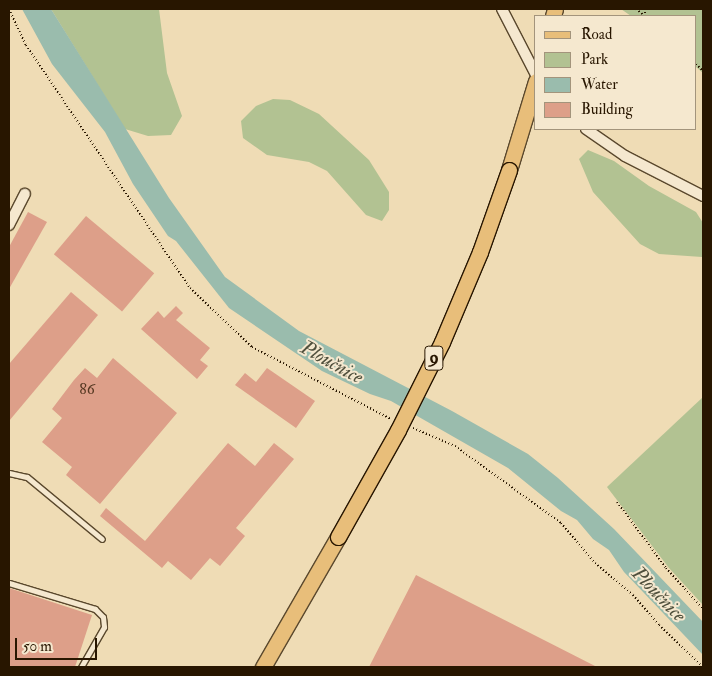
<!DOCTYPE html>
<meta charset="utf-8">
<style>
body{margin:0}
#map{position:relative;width:712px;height:676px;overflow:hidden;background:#efdcb5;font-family:"IM FELL Double Pica",serif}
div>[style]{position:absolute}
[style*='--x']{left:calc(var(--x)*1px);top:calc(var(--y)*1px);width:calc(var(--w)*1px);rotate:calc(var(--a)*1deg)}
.green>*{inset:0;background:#b2c292}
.water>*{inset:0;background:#9abcad}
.building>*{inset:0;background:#dd9f89;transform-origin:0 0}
.path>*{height:2px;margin-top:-1px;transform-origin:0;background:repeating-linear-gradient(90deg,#281600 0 1px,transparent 0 3.5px)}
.roads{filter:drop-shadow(1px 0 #5a482d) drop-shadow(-1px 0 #5a482d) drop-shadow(0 1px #5a482d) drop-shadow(0 -1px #5a482d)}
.service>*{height:5px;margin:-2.5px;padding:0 2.5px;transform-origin:2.5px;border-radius:2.5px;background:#f5e8cf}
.minor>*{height:10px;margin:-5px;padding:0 5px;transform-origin:5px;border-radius:5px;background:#f5e8cf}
.primary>*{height:15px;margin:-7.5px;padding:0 7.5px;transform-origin:7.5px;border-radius:7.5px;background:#e8be7a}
.bridges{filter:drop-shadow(1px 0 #281600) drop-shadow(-1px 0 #281600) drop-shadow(0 1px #281600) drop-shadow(0 -1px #281600)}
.primary-bridge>*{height:15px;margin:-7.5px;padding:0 7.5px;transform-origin:7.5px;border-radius:7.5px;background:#e8be7a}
span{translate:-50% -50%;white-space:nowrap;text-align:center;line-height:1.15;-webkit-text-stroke:4px #f5e8cf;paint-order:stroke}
.number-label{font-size:16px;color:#553822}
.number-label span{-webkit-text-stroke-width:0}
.shield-label span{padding:1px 4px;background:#f5e8cf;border:1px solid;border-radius:4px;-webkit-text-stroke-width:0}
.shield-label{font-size:18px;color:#281600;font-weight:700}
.water-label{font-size:20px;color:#50503d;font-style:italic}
.frame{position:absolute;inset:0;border:10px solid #281600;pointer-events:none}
.legend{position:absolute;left:534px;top:15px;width:162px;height:115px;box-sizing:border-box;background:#f5e8cf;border:1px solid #a3947c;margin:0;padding:6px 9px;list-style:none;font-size:15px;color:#281600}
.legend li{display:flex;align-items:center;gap:10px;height:25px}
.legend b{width:25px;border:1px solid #a3947c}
.scale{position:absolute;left:15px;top:638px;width:82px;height:22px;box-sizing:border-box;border:2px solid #281600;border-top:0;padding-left:6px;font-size:15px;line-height:18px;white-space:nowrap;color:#281600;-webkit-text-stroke:4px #f5e8cf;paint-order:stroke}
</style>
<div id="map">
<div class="green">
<div style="clip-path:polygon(51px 9px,159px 9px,167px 73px,182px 116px,171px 135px,148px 136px,125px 129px)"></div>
<div style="clip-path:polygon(621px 9px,703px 9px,703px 73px,696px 67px,696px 16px,631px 16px)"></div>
<div style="clip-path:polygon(273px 99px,290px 100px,319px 114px,369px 160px,389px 192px,389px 210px,382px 221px,366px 215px,327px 171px,309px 162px,267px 155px,243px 138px,241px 121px,256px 106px)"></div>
<div style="clip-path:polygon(588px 150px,614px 161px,649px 186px,696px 212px,703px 223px,702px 257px,659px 254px,640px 244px,593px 192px,579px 159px)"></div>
<div style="clip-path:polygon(703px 397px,703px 605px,669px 568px,607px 487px)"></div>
</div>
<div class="water">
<div style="clip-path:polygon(22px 9px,51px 9px,169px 198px,225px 277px,299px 331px,452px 411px,528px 454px,558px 478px,614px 529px,703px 622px,703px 655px,624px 572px,609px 550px,593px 539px,577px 520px,561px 511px,508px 468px,391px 401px,370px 394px,322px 371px,229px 308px,176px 241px,168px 236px,133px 184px,105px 132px,52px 64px)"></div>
</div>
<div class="building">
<div style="clip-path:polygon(28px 212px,47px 222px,9px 289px,9px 247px)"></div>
<div style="left:86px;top:216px;width:89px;height:50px;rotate:40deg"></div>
<div style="clip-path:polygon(71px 292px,98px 315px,9px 421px,9px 364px)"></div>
<div style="clip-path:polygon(176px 306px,183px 313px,176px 320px,210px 348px,200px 360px,208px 366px,197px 379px,141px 329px,158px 311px,164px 318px)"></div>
<div style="clip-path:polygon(113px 358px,177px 413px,100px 504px,66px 475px,72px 467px,42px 442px,62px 418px,52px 409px,74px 380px,85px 368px,97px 378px)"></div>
<div style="clip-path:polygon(267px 368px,315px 401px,296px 428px,235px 385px,245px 373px,256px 382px)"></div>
<div style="clip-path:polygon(228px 443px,255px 466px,274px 443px,294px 459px,236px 528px,245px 536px,220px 566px,210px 558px,191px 580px,168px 561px,162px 568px,100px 516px,106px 508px,145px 541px)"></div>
<div style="clip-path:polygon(416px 575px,463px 599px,597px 667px,369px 667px)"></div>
<div style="clip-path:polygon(9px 588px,92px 615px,75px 667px,9px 667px)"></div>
</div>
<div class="path">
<div style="--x:9;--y:9;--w:40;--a:65"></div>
<div style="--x:26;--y:45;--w:293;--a:56"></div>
<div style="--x:190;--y:288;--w:86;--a:43.6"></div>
<div style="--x:252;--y:347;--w:157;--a:27.4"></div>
<div style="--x:636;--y:9;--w:11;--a:38"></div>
<div style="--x:645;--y:16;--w:7;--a:-90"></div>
<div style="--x:696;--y:64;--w:10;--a:45"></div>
<div style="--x:413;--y:428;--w:46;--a:23.2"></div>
<div style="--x:455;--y:446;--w:131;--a:36"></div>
<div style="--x:561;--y:523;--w:52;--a:49.6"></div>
<div style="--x:595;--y:563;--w:50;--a:40.1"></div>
<div style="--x:633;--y:595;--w:40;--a:49"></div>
<div style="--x:659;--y:625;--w:61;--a:43.7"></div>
<div style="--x:617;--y:502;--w:82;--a:53.4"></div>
<div style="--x:666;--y:568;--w:55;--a:47.9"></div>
</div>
<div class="roads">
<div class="service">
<div style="--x:9;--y:473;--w:18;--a:13"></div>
<div style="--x:27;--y:477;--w:97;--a:39.6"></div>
<div style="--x:9;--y:583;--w:90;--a:16.8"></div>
<div style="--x:95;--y:609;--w:11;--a:45"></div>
<div style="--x:103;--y:617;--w:10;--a:84"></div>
<div style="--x:104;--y:627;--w:46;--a:119.9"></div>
</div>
<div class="minor">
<div style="--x:502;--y:9;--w:74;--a:62.7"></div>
<div style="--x:586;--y:129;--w:47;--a:34.7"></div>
<div style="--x:625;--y:156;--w:88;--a:27.1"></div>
<div style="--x:9;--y:225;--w:35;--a:-63"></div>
</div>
<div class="primary">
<div style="--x:553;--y:16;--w:7;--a:-74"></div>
<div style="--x:509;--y:170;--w:93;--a:-73.1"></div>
<div style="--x:263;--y:667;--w:150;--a:-60"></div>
</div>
</div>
<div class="bridges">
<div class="primary-bridge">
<div style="--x:338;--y:537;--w:123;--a:-60.7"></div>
<div style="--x:398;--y:430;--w:98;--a:-63.4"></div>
<div style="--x:442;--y:342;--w:98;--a:-67.1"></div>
<div style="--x:480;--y:252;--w:87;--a:-70.5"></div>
</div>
</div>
<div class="number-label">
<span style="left:87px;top:389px">86</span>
</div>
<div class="shield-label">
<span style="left:434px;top:358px">9</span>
</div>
<div class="water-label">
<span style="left:332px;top:362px;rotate:29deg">Ploučnice</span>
<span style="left:659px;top:594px;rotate:46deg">Ploučnice</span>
</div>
<div class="frame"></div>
<ul class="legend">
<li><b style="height:6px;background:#e8be7a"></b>Road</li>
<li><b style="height:14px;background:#b2c292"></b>Park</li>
<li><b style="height:14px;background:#9abcad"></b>Water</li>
<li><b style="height:14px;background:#dd9f89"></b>Building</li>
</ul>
<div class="scale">50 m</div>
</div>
